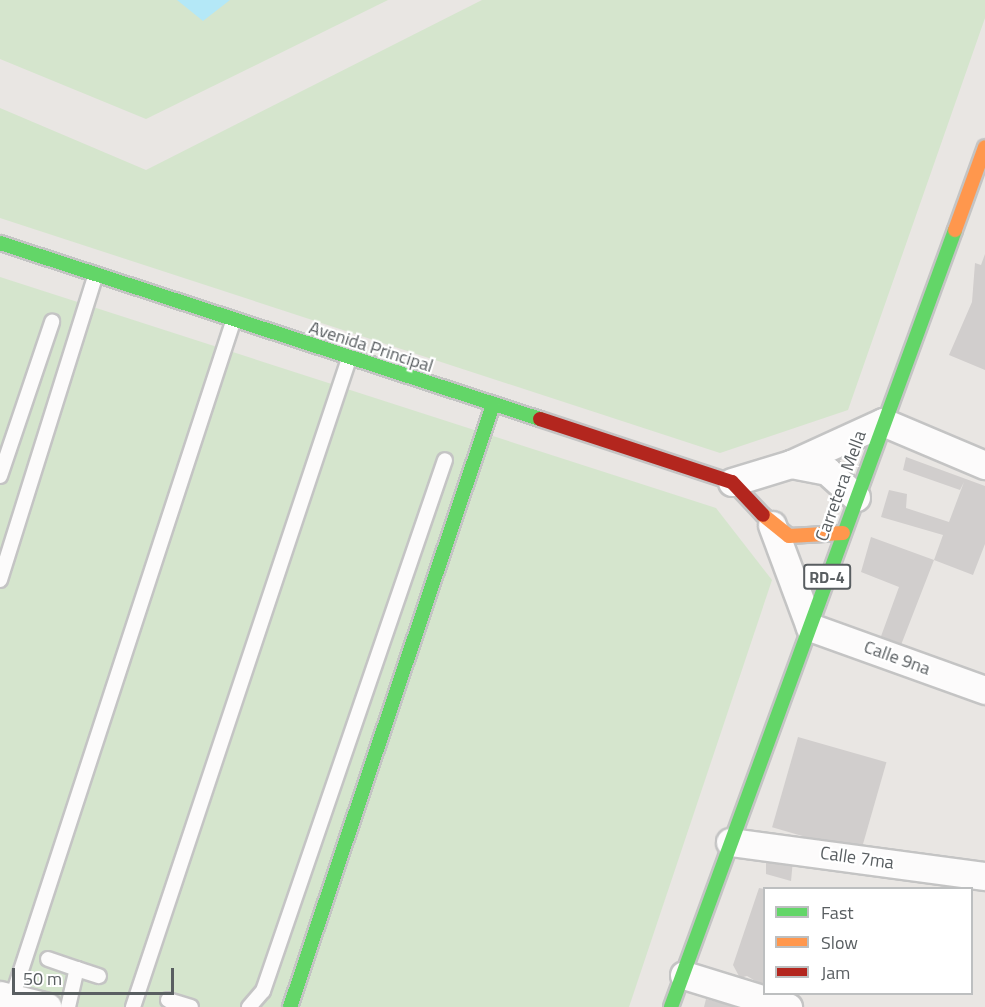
<!DOCTYPE html>
<style>
body{margin:0}
#map{position:relative;width:985px;height:1007px;overflow:hidden;background:#e9e6e3;font-family:"Titillium Web",sans-serif}
div>[style]{position:absolute}
[style*='--x']{left:calc(var(--x)*1px);top:calc(var(--y)*1px);width:calc(var(--w)*1px);rotate:calc(var(--a)*1deg)}
.green>*{inset:0;background:#d5e5cd}
.water>*{inset:0;background:#b4e8f7}
.building>*{inset:0;background:#d1cecd;transform-origin:0 0}
.roads{filter:drop-shadow(2px 0 #c4c4c4) drop-shadow(-2px 0 #c4c4c4) drop-shadow(0 2px #c4c4c4) drop-shadow(0 -2px #c4c4c4)}
.lane>*{height:14px;margin:-7px;padding:0 7px;transform-origin:7px;border-radius:7px;background:#fcfbfb}
.street>*{height:27px;margin:-13.5px;padding:0 13.5px;transform-origin:13.5px;border-radius:13.5px;background:#fcfbfb}
.fast>*{height:14px;margin:-7px;padding:0 7px;transform-origin:7px;border-radius:7px;background:#63d668}
.slow>*{height:14px;margin:-7px;padding:0 7px;transform-origin:7px;border-radius:7px;background:#ff974d}
.jam>*{height:14px;margin:-7px;padding:0 7px;transform-origin:7px;border-radius:7px;background:#b3261e}
span{translate:-50% -50%;white-space:nowrap;text-align:center;line-height:1.15;-webkit-text-stroke:4.5px #fff;paint-order:stroke}
.shield-label span{padding:2px 4px;background:#fff;border:2px solid;border-radius:4px;-webkit-text-stroke-width:0}
.shield-label{font-size:16px;color:#595e61;font-weight:700}
.street-label{font-size:18px;color:#595e61}
.legend{position:absolute;left:763px;top:887px;width:210px;height:108px;box-sizing:border-box;background:#fff;border:2px solid #bdbfc0;margin:0;padding:8px 10px;list-style:none;font-size:18px;color:#595e61}
.legend li{display:flex;align-items:center;gap:12px;height:30px}
.legend b{width:30px;border:2px solid #bdbfc0}
.scale{position:absolute;left:12px;top:968px;width:162px;height:27px;box-sizing:border-box;border:3px solid #595e61;border-top:0;padding-left:8px;font-size:18px;line-height:21px;white-space:nowrap;color:#595e61;-webkit-text-stroke:4px #fff;paint-order:stroke}
</style>
<div id="map">
<div class="green">
<div style="clip-path:polygon(0 0,388px 0,146px 119px,0 59px)"></div>
<div style="clip-path:polygon(482px 0,985px 0,985px 18px,848px 410px,720px 453px,0 218px,0 108px,146px 170px)"></div>
<div style="clip-path:polygon(0 277px,716px 508px,772px 580px,629px 1007px,0 1007px)"></div>
</div>
<div class="water">
<div style="clip-path:polygon(177px 0,230px 0,203px 21px)"></div>
</div>
<div class="building">
<div style="clip-path:polygon(985px 254px,985px 370px,949px 355px,972px 302px,975px 263px,981px 265px)"></div>
<div style="clip-path:polygon(906px 457px,985px 486px,985px 544px,973px 575px,934px 560px,943px 535px,881px 517px,889px 490px,907px 494px,906px 508px,949px 522px,964px 482px,960px 490px,903px 470px)"></div>
<div style="clip-path:polygon(871px 537px,934px 560px,901px 645px,880px 639px,899px 587px,861px 572px)"></div>
<div style="left:798px;top:737px;width:92px;height:94px;rotate:16deg"></div>
<div style="clip-path:polygon(766px 855px,793px 860px,791px 881px,766px 874px)"></div>
<div style="clip-path:polygon(759px 888px,764px 889px,764px 986px,747px 976px,740px 978px,733px 965px)"></div>
<div style="clip-path:polygon(706px 999px,734px 1006px,734px 1007px,704px 1007px)"></div>
</div>
<div class="roads">
<div class="lane">
<div style="--x:0;--y:476;--w:163;--a:-71.3"></div>
<div style="--x:0;--y:580;--w:318;--a:-72.6"></div>
<div style="--x:48;--y:959;--w:31;--a:19"></div>
<div style="--x:12;--y:998;--w:711;--a:-71.9"></div>
<div style="--x:168;--y:1000;--w:24;--a:17"></div>
<div style="--x:68;--y:1007;--w:39;--a:-77"></div>
<div style="--x:77;--y:969;--w:23;--a:18"></div>
<div style="--x:133;--y:1007;--w:683;--a:-71.57"></div>
<div style="--x:249;--y:1007;--w:21;--a:-49"></div>
<div style="--x:263;--y:991;--w:561;--a:-71.08"></div>
</div>
<div class="street">
<div style="--x:791;--y:464;--w:37;--a:11"></div>
<div style="--x:827;--y:471;--w:39;--a:42"></div>
<div style="--x:732;--y:482;--w:62;--a:-17"></div>
<div style="--x:791;--y:464;--w:101;--a:-24.5"></div>
<div style="--x:883;--y:422;--w:111;--a:22.9"></div>
<div style="--x:772;--y:525;--w:109;--a:69.6"></div>
<div style="--x:810;--y:627;--w:186;--a:19.8"></div>
<div style="--x:730;--y:842;--w:257;--a:7.6"></div>
<div style="--x:684;--y:975;--w:109;--a:17.1"></div>
<div style="--x:0;--y:995;--w:49;--a:14"></div>
</div>
<div class="fast">
<div style="--x:0;--y:243;--w:568;--a:18.05"></div>
<div style="--x:290;--y:1007;--w:635;--a:-71.37"></div>
<div style="--x:671;--y:1007;--w:827;--a:-69.92"></div>
</div>
<div class="slow">
<div style="--x:955;--y:230;--w:88;--a:-70.1"></div>
<div style="--x:763;--y:515;--w:33;--a:39"></div>
<div style="--x:789;--y:536;--w:54;--a:-3.2"></div>
</div>
<div class="jam">
<div style="--x:540;--y:419;--w:202;--a:18.2"></div>
<div style="--x:732;--y:482;--w:45;--a:46.8"></div>
</div>
</div>
<div class="shield-label">
<span style="left:827px;top:577px">RD-4</span>
</div>
<div class="street-label">
<span style="left:371px;top:347px;rotate:18deg">Avenida Principal</span>
<span style="left:841px;top:486px;rotate:-70deg">Carretera Mella</span>
<span style="left:897px;top:658px;rotate:20deg">Calle 9na</span>
<span style="left:857px;top:858px;rotate:8deg">Calle 7ma</span>
</div>
<ul class="legend">
<li><b style="height:8px;background:#63d668"></b>Fast</li>
<li><b style="height:8px;background:#ff974d"></b>Slow</li>
<li><b style="height:8px;background:#b3261e"></b>Jam</li>
</ul>
<div class="scale">50 m</div>
</div>
